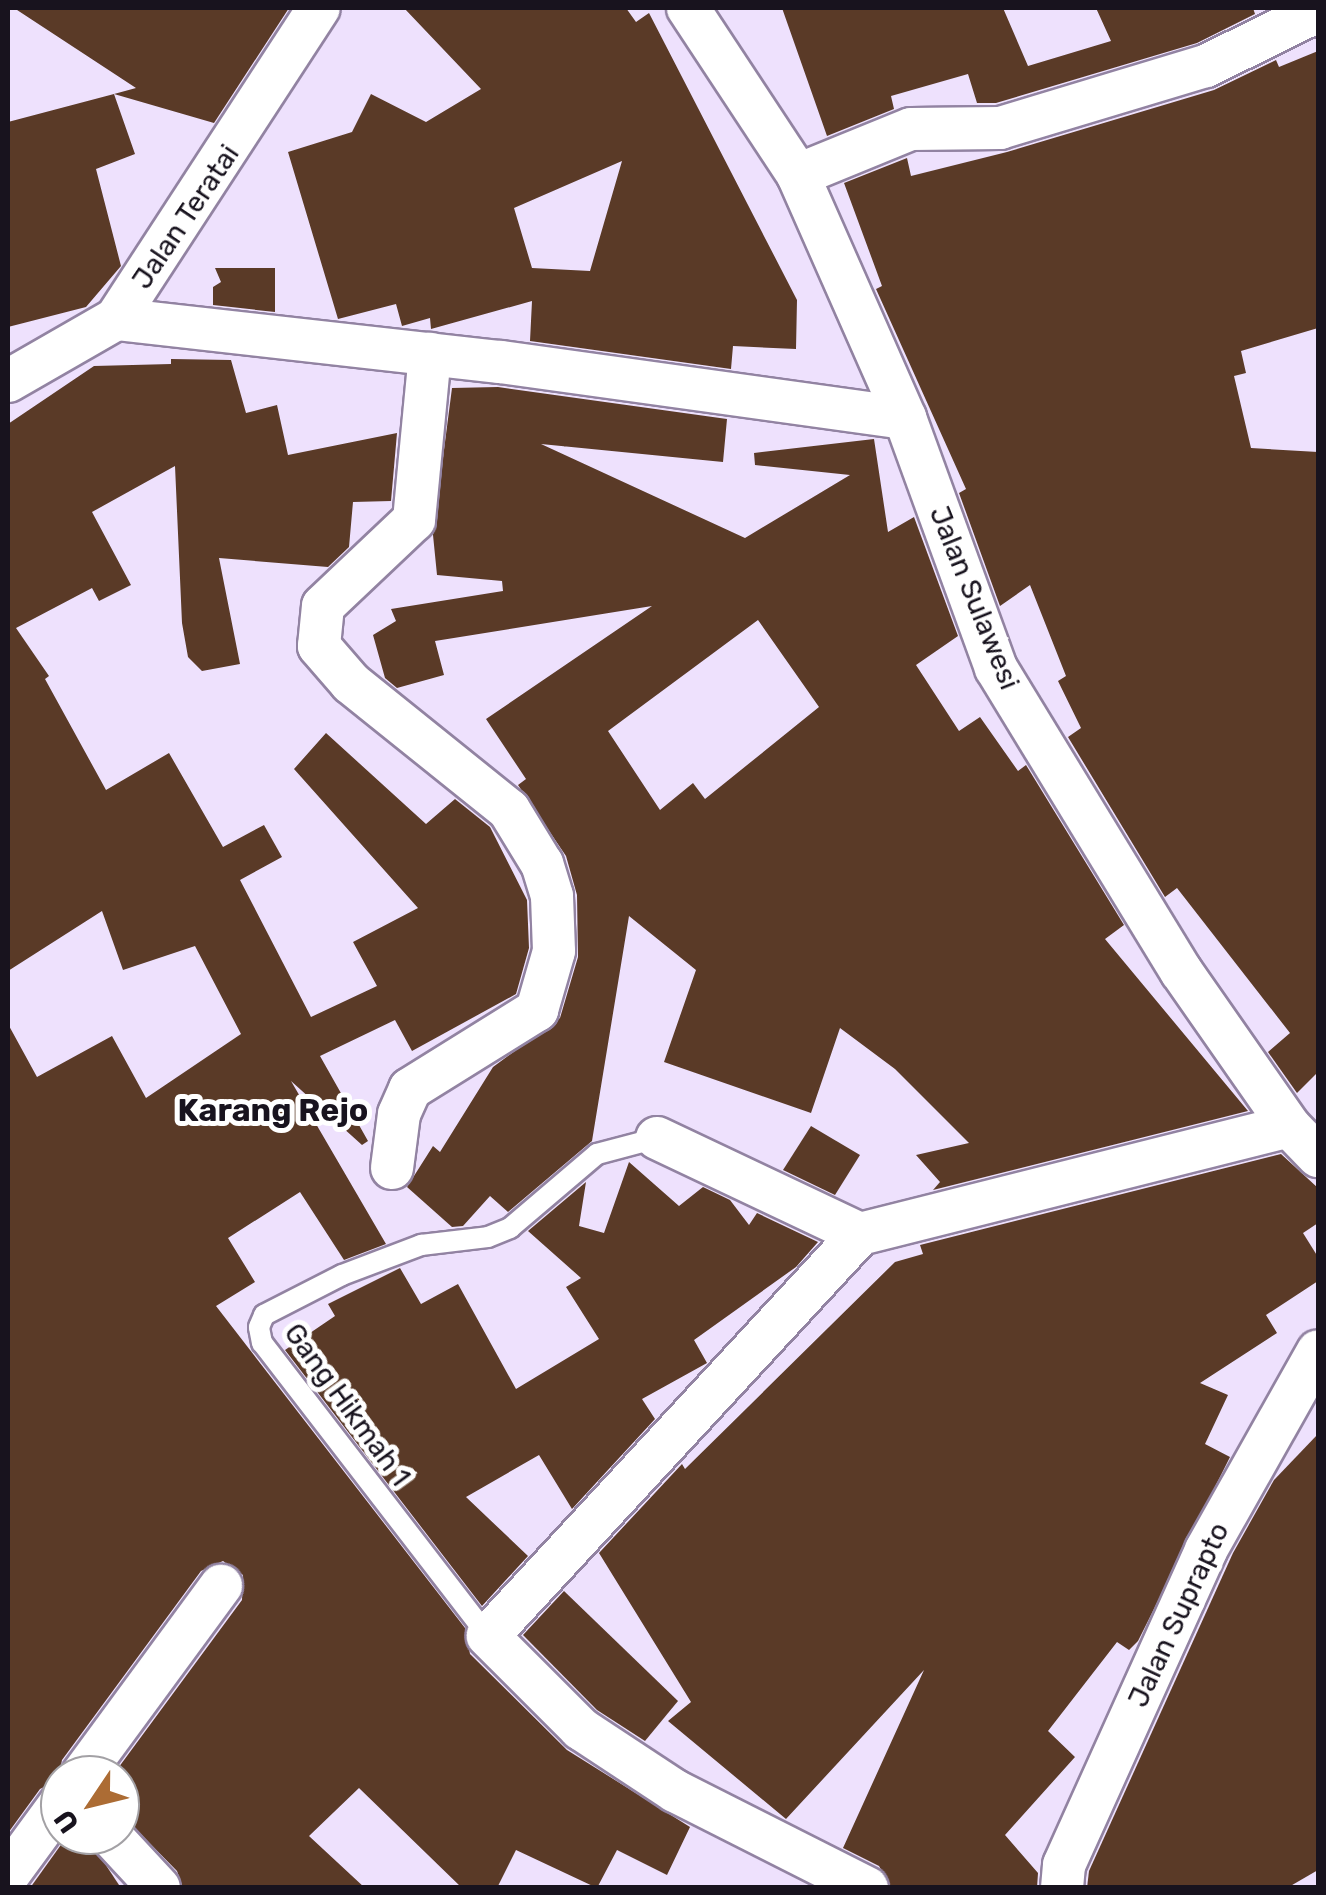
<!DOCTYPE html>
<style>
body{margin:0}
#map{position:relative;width:1326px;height:1895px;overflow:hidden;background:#eee1fd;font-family:Rubik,sans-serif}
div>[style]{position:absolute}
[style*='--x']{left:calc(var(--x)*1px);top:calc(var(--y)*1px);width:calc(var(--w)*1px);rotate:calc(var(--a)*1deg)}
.building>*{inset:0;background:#5a3a27}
.roads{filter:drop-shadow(2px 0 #9283a2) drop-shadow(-2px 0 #9283a2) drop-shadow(0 2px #9283a2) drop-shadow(0 -2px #9283a2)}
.lane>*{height:20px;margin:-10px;padding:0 10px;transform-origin:10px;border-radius:10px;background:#fff}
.street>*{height:42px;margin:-21px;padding:0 21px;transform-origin:21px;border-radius:21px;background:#fff}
span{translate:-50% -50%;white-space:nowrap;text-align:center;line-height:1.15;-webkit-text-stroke:10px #fff;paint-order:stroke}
.street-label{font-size:28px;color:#18131e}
.quarter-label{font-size:32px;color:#18131e;font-weight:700}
.frame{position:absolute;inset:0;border:10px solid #18131e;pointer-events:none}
.north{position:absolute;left:40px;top:1755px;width:100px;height:100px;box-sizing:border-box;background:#fff;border:2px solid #a3a1a5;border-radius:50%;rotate:235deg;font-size:28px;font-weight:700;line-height:40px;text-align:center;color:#18131e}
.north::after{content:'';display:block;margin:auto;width:35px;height:45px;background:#ac6c34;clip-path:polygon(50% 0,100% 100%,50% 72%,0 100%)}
</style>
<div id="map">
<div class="building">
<div style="clip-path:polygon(14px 8px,289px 8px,214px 123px,114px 94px,136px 88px)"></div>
<div style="clip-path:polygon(evenodd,404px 8px,626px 8px,636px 22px,649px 13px,797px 300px,796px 349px,733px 346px,731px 369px,530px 341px,532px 301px,431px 329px,430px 318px,402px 326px,396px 304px,338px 319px,288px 152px,352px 132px,371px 94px,426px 122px,481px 89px,404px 8px,622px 161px,590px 271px,532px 268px,514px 208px,622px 161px)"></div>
<div style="clip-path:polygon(782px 8px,1003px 8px,1028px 66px,1111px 41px,1096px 8px,1253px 8px,1255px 14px,1197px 43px,996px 103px,977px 103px,968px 74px,891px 96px,894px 109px,827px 136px)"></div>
<div style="clip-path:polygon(1318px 51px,1318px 328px,1241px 351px,1246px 373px,1234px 376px,1251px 448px,1318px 452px,1318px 1072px,1297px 1093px,1268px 1052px,1290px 1033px,1177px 888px,1165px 897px,1068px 737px,1081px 728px,1058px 681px,1066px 676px,1030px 585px,1000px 606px,959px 493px,966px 489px,876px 289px,882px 286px,844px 183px,907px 158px,911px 176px,1007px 152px,1214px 90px,1276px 60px,1279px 67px)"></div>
<div style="clip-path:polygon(114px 94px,135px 154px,96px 169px,121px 266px,86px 307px,8px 327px,8px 122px)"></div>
<div style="clip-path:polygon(215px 268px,275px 268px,275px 312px,213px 305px,213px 287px,221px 282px)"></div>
<div style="clip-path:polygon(171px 359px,231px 360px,246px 413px,277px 405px,288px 455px,397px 433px,391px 501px,353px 502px,349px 547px,328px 567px,219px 558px,240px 664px,202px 671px,188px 657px,182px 623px,175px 466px,92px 512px,131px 585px,99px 601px,92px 588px,16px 628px,49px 676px,45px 679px,106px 790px,169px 753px,223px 847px,264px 825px,282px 857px,240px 880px,311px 1017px,377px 986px,353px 942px,418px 908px,294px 769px,326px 733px,426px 824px,455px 799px,490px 827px,527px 900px,529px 948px,516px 994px,412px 1051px,395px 1020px,320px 1056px,368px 1141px,362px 1145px,291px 1081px,386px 1244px,344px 1260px,300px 1192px,228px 1238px,255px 1282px,216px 1306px,465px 1628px,470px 1654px,567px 1750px,690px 1827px,667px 1875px,617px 1850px,597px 1888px,516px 1850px,497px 1888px,462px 1888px,359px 1788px,309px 1836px,365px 1888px,183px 1888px,177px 1871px,120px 1813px,120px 1775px,113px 1775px,242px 1600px,243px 1575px,223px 1561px,201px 1571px,62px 1760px,58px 1780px,40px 1789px,8px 1833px,8px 1024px,37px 1077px,112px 1036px,146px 1098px,241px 1034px,195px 946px,123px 970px,102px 911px,8px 971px,8px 424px,94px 366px,171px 364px)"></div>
<div style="clip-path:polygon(evenodd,498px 387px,727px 419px,723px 462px,541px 444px,745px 538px,850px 475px,755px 465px,754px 453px,874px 439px,888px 532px,914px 517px,958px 636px,916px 665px,959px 731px,980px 717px,1018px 771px,1026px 765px,1124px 925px,1105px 939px,1248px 1111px,933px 1190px,940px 1182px,916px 1155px,969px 1143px,895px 1069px,840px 1028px,811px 1113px,664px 1062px,696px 970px,629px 916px,592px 1141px,508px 1212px,490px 1196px,463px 1226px,452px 1227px,407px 1187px,433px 1146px,440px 1152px,493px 1067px,560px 1018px,578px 957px,577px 895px,566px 856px,518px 785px,526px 779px,486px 719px,652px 606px,435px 641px,444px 675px,397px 688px,385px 678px,373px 635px,396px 621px,391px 609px,503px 591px,502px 581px,437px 575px,433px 535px,452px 388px,498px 387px,758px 620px,819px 707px,705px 799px,693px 783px,660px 810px,608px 731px,758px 620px)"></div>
<div style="clip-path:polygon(811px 1126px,860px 1155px,835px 1195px,783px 1170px)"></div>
<div style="clip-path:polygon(1281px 1154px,1318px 1188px,1318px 1223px,1303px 1233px,1318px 1257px,1318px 1281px,1266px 1315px,1277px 1333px,1200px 1383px,1228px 1395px,1205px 1444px,1230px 1457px,1138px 1641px,1129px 1650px,1117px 1642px,1048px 1731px,1075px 1757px,1005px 1835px,1038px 1873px,1037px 1888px,892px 1888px,879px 1866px,843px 1848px,924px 1670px,786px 1819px,668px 1721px,691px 1702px,599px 1553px,682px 1464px,685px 1469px,895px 1262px,923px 1254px,920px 1245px)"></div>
<div style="clip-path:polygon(629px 1162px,679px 1206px,703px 1187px,730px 1200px,749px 1225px,757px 1213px,818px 1242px,796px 1267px,694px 1340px,707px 1363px,642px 1399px,655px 1419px,572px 1509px,539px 1455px,466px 1497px,528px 1556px,482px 1606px,285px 1350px,335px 1316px,328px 1304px,400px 1268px,421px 1304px,458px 1284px,516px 1389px,599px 1339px,566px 1287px,581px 1278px,528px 1231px,586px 1182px,579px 1226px,604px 1233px)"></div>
<div style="clip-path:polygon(1318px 1434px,1318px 1870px,1287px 1888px,1087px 1888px,1089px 1871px,1233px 1553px,1274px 1480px)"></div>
<div style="clip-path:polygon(564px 1591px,678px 1701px,645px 1741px,597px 1710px,523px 1635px)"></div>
<div style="clip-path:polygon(68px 1835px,86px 1835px,121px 1888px,30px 1888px)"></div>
</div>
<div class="roads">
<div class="lane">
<div style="--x:488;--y:1636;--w:370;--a:-127.6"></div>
<div style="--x:262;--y:1343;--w:16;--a:-101"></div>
<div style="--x:259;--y:1327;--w:13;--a:-67"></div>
<div style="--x:264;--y:1315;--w:88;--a:-27.1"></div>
<div style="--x:342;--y:1275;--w:85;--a:-20.8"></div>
<div style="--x:421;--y:1245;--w:67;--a:-6.8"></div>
<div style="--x:488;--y:1237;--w:24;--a:-22"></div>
<div style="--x:510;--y:1228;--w:114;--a:-40.4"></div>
<div style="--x:597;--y:1154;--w:62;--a:-14.9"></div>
</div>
<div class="street">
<div style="--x:688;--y:8;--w:200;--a:56.6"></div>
<div style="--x:798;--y:175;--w:266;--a:66.2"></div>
<div style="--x:905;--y:418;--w:266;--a:70"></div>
<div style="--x:996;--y:668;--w:355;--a:58.6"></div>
<div style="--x:1181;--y:971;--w:189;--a:55.1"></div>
<div style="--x:1289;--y:1126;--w:42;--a:46"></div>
<div style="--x:798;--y:175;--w:122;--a:-22.2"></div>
<div style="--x:911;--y:129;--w:89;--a:-0.6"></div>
<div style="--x:1000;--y:128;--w:215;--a:-16.8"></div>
<div style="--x:1206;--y:66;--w:125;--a:-26.2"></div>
<div style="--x:116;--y:319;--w:387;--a:6.4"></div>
<div style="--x:501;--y:362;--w:408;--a:7.9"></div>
<div style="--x:8;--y:381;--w:125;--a:-29.9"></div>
<div style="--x:116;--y:319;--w:371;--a:-56.9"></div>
<div style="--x:657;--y:1138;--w:225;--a:25.3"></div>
<div style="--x:392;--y:1168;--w:54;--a:-82.6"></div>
<div style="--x:399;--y:1114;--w:27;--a:-66"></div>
<div style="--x:410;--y:1089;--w:150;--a:-31.9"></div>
<div style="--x:537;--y:1010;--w:61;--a:-73.9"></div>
<div style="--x:554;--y:951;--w:55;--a:-92.1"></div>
<div style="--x:552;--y:896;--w:34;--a:-107"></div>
<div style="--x:542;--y:864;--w:63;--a:-121.4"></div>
<div style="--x:509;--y:810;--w:203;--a:-141.2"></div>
<div style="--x:351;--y:683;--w:49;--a:-130.9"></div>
<div style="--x:319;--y:646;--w:40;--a:-84.3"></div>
<div style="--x:323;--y:606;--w:125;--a:-43.4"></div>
<div style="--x:414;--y:520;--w:167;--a:-84.5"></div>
<div style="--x:82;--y:1775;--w:235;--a:-53.7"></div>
<div style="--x:110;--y:1835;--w:72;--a:47.2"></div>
<div style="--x:8;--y:1875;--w:88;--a:-53.8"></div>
<div style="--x:867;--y:1888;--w:215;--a:-153.2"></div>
<div style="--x:675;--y:1791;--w:113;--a:-146.6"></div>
<div style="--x:581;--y:1729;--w:132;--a:-135"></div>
<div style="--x:488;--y:1636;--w:548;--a:-47.22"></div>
<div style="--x:860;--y:1234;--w:442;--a:-14.1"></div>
<div style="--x:1062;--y:1888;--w:23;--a:-85"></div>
<div style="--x:1064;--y:1865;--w:346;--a:-65.7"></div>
<div style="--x:1206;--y:1550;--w:228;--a:-60.6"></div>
</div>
</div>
<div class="street-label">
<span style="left:186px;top:217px;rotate:-56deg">Jalan Teratai</span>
<span style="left:974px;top:598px;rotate:68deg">Jalan Sulawesi</span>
<span style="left:347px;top:1405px;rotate:54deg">Gang Hikmah 1</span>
<span style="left:1179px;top:1615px;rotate:-65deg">Jalan Suprapto</span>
</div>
<div class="quarter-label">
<span style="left:273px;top:1110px">Karang Rejo</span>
</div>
<div class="frame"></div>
<div class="north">U</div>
</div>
